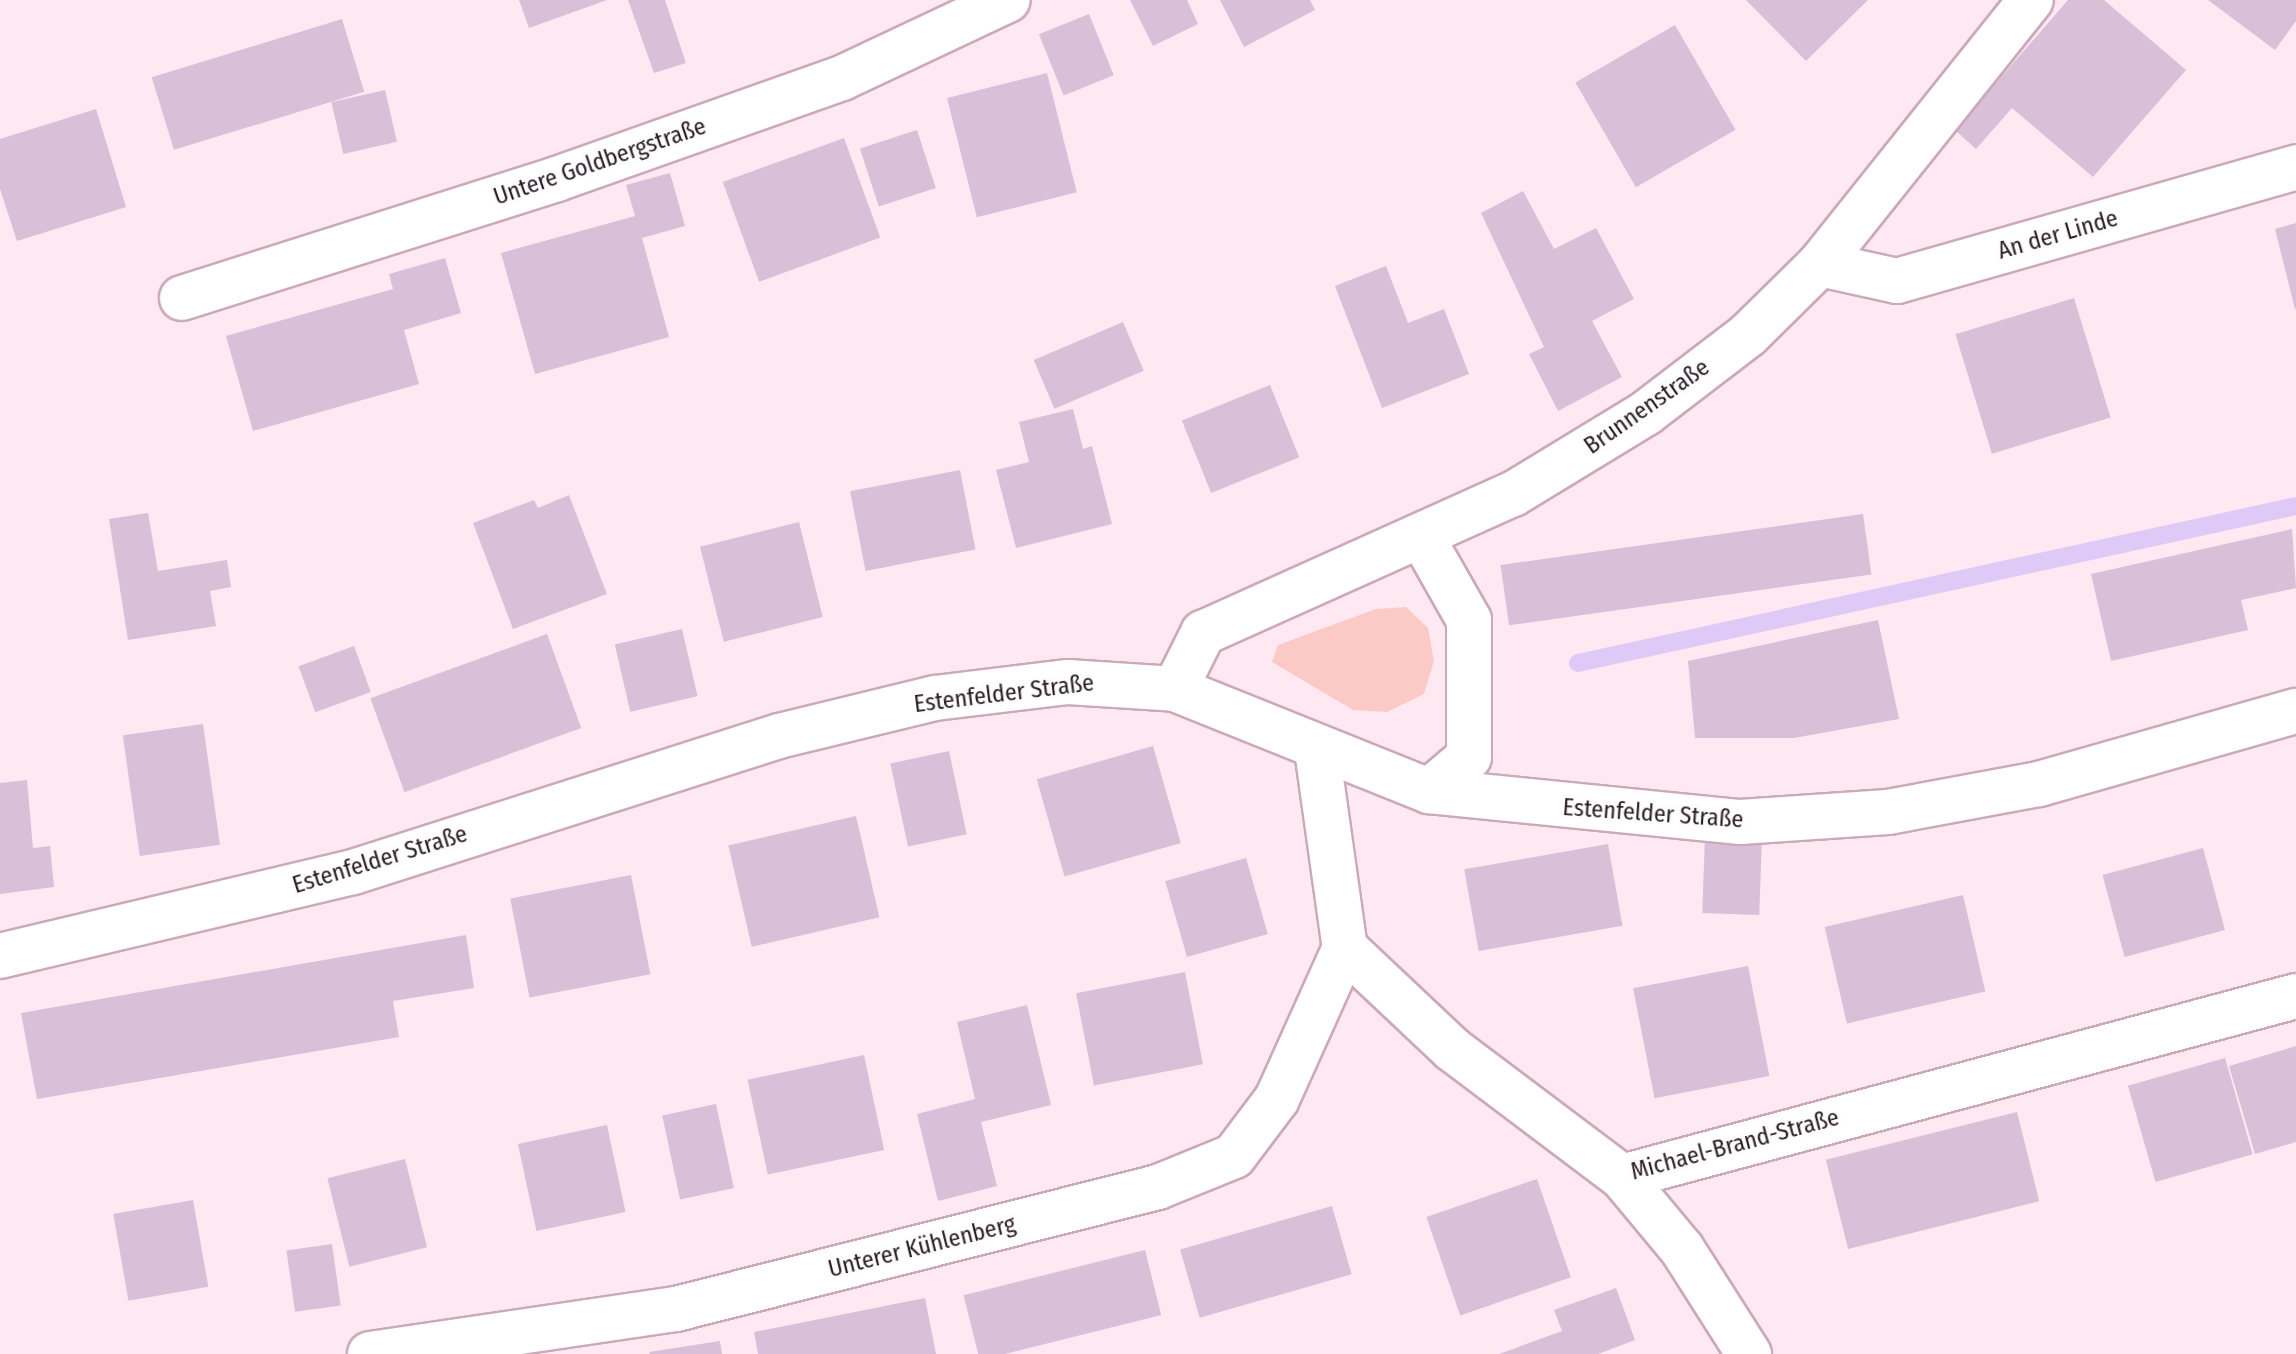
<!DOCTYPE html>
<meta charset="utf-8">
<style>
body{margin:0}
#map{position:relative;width:2296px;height:1354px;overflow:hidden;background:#fee9f3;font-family:"Fira Sans Condensed",sans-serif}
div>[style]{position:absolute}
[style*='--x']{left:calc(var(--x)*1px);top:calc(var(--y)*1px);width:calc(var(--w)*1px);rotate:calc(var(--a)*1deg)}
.green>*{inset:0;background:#fbcac6}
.stream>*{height:18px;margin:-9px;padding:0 9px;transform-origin:9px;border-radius:9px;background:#dfc9f6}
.building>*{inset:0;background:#d9bfd8;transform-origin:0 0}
.roads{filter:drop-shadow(2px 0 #cba9ba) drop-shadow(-2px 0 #cba9ba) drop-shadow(0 2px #cba9ba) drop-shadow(0 -2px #cba9ba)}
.street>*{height:44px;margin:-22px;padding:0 22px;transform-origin:22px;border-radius:22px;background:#fff}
span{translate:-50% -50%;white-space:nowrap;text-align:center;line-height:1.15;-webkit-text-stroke:7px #fdfdfd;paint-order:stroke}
.street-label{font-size:24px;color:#2a1d24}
</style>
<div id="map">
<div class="green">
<div style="clip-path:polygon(1406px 607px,1428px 628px,1434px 661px,1424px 694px,1387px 712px,1353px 710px,1272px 662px,1278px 645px,1376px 609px)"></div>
</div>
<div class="stream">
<div style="--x:1578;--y:663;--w:735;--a:-12.33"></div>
</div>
<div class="building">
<div style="clip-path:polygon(519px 0,607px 0,529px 28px)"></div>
<div style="clip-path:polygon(628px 0,665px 0,686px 63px,654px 73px)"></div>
<div style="clip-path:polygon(1130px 0,1187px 0,1198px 24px,1153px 46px)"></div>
<div style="clip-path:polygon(1220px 0,1310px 0,1315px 10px,1244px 47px)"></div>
<div style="clip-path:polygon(1746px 0,1868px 0,1806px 61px)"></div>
<div style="clip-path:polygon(2068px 0,2104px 0,2186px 70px,2093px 177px,2012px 108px,1976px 149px,1955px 130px)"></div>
<div style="clip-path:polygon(2208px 0,2296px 0,2296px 21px,2275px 50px)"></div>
<div style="left:1089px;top:14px;width:66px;height:54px;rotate:68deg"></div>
<div style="left:342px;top:19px;width:76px;height:199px;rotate:73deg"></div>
<div style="left:1675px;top:25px;width:121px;height:115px;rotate:60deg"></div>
<div style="left:1047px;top:73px;width:123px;height:103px;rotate:76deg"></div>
<div style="left:385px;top:90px;width:53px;height:55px;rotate:77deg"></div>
<div style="clip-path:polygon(96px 109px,126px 207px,17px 241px,0 189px,0 139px)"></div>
<div style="left:917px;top:130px;width:61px;height:60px;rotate:72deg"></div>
<div style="left:844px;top:138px;width:106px;height:129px;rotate:70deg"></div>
<div style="clip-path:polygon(670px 173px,685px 226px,642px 238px,669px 337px,535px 374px,501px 253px,635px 216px,626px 185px)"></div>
<div style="clip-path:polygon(1523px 191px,1554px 249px,1596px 228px,1634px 299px,1592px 321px,1622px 377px,1558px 411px,1529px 354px,1544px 347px,1481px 213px)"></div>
<div style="clip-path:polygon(2296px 223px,2296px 309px,2295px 309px,2275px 229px)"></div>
<div style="clip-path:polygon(445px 258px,461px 313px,404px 330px,419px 384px,253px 431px,226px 336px,393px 289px,389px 274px)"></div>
<div style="clip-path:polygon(1386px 266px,1408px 323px,1444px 309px,1469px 374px,1382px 408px,1335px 286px)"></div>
<div style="left:2074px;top:298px;width:125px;height:124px;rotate:73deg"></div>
<div style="left:1123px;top:322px;width:53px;height:97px;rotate:67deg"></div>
<div style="left:1270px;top:385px;width:78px;height:95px;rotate:68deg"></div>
<div style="clip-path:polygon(1073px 409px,1083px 449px,1092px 446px,1112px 524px,1016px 548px,996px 470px,1029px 462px,1019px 422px)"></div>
<div style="left:960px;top:470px;width:81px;height:112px;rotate:79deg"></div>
<div style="clip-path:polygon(569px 495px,607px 594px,513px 629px,473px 523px,534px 500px,538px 508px)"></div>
<div style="clip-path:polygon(148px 513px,158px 571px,227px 560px,231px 587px,210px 591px,216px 626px,128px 640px,109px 519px)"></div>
<div style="left:1863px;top:514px;width:61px;height:366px;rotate:82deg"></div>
<div style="left:799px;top:522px;width:98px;height:102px;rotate:76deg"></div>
<div style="clip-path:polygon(2292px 529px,2296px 588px,2241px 600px,2248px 630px,2111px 661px,2091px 574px)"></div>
<div style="clip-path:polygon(1878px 620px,1899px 719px,1794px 738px,1695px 738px,1688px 661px)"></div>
<div style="left:682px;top:629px;width:69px;height:69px;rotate:77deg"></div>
<div style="left:547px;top:634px;width:100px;height:188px;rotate:70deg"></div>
<div style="left:354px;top:646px;width:49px;height:59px;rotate:70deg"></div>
<div style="left:203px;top:724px;width:122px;height:81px;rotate:82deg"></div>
<div style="left:1153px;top:746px;width:101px;height:121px;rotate:74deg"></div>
<div style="left:949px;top:751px;width:85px;height:60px;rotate:78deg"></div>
<div style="clip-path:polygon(27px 780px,33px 848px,50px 846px,54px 887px,0 894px,0 783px)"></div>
<div style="left:856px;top:816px;width:104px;height:131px;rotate:77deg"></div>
<div style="left:1705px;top:835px;width:57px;height:78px;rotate:2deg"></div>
<div style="left:1608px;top:844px;width:83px;height:146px;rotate:80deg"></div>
<div style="left:2203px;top:848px;width:85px;height:104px;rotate:75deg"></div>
<div style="left:1246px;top:858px;width:79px;height:84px;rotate:74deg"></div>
<div style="left:631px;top:875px;width:101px;height:123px;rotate:79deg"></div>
<div style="left:1963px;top:895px;width:99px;height:142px;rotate:77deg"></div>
<div style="clip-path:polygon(466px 935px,474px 988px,393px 1001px,399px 1037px,37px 1099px,21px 1013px)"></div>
<div style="left:1748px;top:966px;width:112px;height:117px;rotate:79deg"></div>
<div style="left:1185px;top:972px;width:94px;height:111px;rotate:79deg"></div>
<div style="clip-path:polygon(1027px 1005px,1051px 1105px,981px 1122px,997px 1186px,938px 1201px,917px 1114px,975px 1099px,957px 1022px)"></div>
<div style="clip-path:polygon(2296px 1046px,2296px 1142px,2255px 1154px,2229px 1066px)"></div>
<div style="left:864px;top:1055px;width:97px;height:119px;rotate:78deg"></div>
<div style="left:2225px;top:1058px;width:100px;height:101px;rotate:74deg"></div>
<div style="left:716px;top:1104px;width:86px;height:55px;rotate:78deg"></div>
<div style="left:2017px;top:1112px;width:92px;height:197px;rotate:76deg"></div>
<div style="left:607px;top:1125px;width:89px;height:91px;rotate:78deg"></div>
<div style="left:405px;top:1159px;width:91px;height:80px;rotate:76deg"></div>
<div style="left:1537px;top:1179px;width:104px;height:117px;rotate:71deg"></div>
<div style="left:193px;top:1200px;width:88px;height:81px;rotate:80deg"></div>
<div style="left:1332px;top:1206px;width:71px;height:158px;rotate:74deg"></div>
<div style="left:332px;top:1244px;width:62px;height:46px;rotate:82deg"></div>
<div style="left:1145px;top:1250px;width:67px;height:187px;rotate:76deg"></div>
<div style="clip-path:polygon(1616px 1288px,1635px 1340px,1598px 1354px,1499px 1354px,1562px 1331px,1554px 1310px)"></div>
<div style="clip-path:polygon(925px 1298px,936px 1354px,758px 1354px,754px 1332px)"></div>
<div style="clip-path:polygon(720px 1341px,722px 1354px,650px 1354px,649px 1352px)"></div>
</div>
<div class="roads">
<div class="street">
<div style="--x:1820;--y:264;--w:79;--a:12.4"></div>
<div style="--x:1897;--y:281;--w:415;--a:-15.9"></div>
<div style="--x:182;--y:298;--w:393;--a:-17.6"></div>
<div style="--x:557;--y:179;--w:302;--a:-19.5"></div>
<div style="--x:842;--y:78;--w:183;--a:-25.2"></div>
<div style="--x:1423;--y:539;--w:93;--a:60.4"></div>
<div style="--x:1469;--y:620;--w:137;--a:90"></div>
<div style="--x:1469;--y:757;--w:52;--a:139.6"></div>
<div style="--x:1175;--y:689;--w:63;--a:-63.4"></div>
<div style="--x:1203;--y:633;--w:340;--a:-24.2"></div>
<div style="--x:1513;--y:494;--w:156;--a:-31.3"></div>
<div style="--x:1646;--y:413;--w:128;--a:-37.4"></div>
<div style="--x:1748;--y:335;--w:101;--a:-44.6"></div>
<div style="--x:1820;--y:264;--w:338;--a:-51.4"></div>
<div style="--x:1317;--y:750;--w:200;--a:82"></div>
<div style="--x:1345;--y:948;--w:147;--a:43.3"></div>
<div style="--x:1452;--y:1049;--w:213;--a:37"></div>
<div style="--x:1622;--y:1177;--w:94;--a:50.2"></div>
<div style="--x:1682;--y:1249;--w:125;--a:57.5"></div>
<div style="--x:0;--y:956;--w:363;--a:-13.4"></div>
<div style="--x:353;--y:872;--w:447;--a:-17.7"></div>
<div style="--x:779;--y:736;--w:161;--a:-13.7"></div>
<div style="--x:935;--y:698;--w:134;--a:-6.9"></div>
<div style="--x:1068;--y:682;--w:107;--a:3.7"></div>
<div style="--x:1175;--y:689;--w:274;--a:21.9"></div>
<div style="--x:1429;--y:791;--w:313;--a:5.7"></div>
<div style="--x:1740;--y:822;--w:148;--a:-3.9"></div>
<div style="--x:1888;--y:812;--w:154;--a:-10.5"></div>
<div style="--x:2039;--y:784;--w:267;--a:-15.9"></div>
<div style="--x:1622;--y:1177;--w:698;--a:-15.03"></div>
<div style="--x:370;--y:1354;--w:309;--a:-8.4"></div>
<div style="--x:676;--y:1309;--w:497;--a:-14.2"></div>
<div style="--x:1158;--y:1187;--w:82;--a:-22.2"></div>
<div style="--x:1234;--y:1156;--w:71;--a:-53"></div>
<div style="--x:1277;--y:1099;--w:166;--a:-65.8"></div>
</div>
</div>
<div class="street-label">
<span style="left:600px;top:162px;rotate:-19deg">Untere Goldbergstraße</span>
<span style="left:2058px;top:235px;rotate:-16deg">An der Linde</span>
<span style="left:1647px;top:407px;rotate:-35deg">Brunnenstraße</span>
<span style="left:1004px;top:694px;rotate:-7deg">Estenfelder Straße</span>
<span style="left:1653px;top:814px;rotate:4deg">Estenfelder Straße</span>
<span style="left:380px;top:860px;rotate:-17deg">Estenfelder Straße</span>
<span style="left:1735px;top:1145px;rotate:-15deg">Michael-Brand-Straße</span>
<span style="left:922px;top:1247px;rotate:-14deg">Unterer Kühlenberg</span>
</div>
</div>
